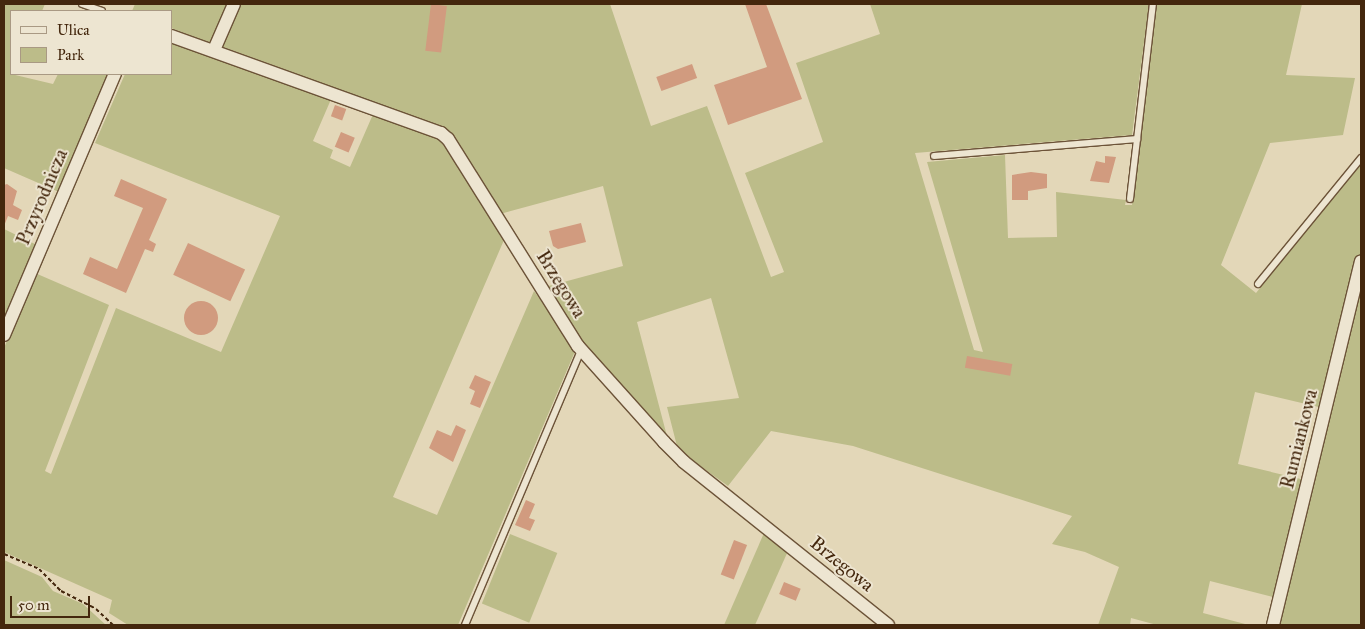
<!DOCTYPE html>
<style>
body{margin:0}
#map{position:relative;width:1365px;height:629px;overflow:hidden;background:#e3d7b8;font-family:"IM FELL Great Primer",serif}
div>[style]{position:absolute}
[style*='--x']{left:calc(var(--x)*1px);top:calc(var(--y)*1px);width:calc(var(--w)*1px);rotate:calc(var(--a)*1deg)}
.green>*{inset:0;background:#bcbc89;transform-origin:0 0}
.building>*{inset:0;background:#d19b7f;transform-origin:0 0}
.round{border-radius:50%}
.path>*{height:2px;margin-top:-1px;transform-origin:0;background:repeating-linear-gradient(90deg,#44270d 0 4px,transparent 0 6.5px)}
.roads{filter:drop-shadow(1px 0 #6c5338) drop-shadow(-1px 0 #6c5338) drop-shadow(0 1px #6c5338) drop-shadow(0 -1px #6c5338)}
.lane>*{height:6px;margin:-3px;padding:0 3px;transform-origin:3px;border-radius:3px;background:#ede5d1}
.street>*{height:12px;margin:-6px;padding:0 6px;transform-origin:6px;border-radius:6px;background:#ede5d1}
span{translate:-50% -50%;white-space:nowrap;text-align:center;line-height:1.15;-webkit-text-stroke:4px #ede5d1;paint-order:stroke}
.street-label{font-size:19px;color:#44270d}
.frame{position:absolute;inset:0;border:5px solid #44270d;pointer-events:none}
.legend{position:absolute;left:10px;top:10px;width:162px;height:65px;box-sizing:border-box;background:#ede5d1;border:1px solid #a99983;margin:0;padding:6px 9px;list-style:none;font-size:15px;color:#44270d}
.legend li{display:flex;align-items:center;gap:10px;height:25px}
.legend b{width:25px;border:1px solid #a99983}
.scale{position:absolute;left:10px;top:596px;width:80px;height:22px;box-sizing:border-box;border:2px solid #44270d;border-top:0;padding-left:6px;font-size:15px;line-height:18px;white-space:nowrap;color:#44270d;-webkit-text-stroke:4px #ede5d1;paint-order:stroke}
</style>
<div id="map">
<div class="green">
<div style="clip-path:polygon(4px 4px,45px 4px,42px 11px,11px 11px,11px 74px,53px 84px,58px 74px,110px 74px,59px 192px,4px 168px)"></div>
<div style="clip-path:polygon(135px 4px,229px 4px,213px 44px,171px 28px,171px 11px,132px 11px)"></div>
<div style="clip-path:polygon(241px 4px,610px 4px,651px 126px,707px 106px,771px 277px,784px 272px,745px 173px,823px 142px,796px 63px,880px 34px,870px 4px,1149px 4px,1132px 135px,915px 153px,974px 350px,983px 352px,927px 162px,1005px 155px,1008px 238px,1057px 237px,1056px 192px,1126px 200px,1125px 205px,1132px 205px,1156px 4px,1302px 4px,1286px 75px,1355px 78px,1343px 135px,1270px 143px,1221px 265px,1256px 293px,1361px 164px,1361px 250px,1323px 408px,1255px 392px,1238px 464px,1305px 480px,1277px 598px,1210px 581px,1203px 613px,1249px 625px,1157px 625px,1131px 618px,1130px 625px,1098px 625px,1119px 567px,1085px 552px,1052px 544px,1072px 516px,853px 446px,771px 431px,728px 486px,678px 450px,667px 407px,739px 398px,711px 298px,637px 322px,668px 440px,573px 330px,545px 287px,623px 266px,603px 186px,500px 214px,444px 128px,223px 47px)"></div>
<div style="clip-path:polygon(171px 39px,332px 97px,313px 141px,333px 150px,330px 158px,350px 167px,374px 112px,440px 137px,504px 240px,393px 497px,437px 515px,534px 291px,576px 349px,458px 625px,128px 625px,109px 613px,112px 600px,4px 552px,4px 348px,35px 273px,109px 305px,45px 471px,51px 474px,116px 308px,221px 352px,280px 216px,95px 143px,125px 74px,171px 74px)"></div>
<div style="clip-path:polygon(4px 229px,37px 245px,4px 320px)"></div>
<div style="clip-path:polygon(1361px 274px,1361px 625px,1276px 625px)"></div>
<div style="clip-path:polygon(764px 533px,788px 551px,755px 625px,724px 625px)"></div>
<div style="left:510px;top:534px;width:51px;height:75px;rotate:22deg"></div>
<div style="clip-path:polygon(4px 560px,42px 577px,53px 591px,83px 604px,106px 625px,4px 625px)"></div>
</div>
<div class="building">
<div style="left:431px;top:4px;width:16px;height:47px;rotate:7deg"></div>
<div style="clip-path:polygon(745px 4px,766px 4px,802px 99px,728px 125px,714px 85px,767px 67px)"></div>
<div style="left:692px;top:64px;width:15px;height:38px;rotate:70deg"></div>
<div style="left:335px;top:105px;width:12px;height:12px;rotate:20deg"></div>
<div style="left:341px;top:132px;width:15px;height:16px;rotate:23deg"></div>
<div style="clip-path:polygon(1105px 156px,1116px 157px,1109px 183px,1090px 181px,1096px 161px,1105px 163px)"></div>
<div style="clip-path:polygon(1031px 172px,1047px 174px,1047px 188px,1028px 191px,1028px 200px,1012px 200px,1012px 175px)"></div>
<div style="clip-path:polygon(121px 179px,167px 199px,149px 240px,156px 244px,153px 252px,145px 249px,126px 293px,83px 274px,90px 257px,117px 269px,143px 208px,114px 196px)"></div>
<div style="clip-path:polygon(7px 184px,17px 191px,13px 205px,22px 210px,18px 220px,8px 216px,4px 226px,4px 185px)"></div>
<div style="clip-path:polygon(581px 223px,586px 242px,558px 249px,553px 246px,549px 231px)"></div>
<div style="left:188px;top:243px;width:63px;height:35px;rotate:25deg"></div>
<div class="round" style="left:184px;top:301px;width:34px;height:34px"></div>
<div style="left:967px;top:356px;width:46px;height:12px;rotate:10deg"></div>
<div style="clip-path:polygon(475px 375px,491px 382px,480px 408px,470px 404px,475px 391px,469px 388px)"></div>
<div style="clip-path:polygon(456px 425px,466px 430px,453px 462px,429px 448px,437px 430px,451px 436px)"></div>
<div style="clip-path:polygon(526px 500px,535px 504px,529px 518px,535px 520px,530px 531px,515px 525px)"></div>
<div style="left:734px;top:540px;width:14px;height:37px;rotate:21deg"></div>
<div style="left:784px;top:582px;width:18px;height:13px;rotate:22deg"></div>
</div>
<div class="path">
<div style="--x:4;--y:554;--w:38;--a:23"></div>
<div style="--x:39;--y:569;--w:31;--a:45"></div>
<div style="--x:61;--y:591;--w:39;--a:27"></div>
<div style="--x:96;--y:609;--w:23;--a:43"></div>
</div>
<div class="roads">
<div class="lane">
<div style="--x:82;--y:4;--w:21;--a:19"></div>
<div style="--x:934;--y:156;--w:204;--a:-4.8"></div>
<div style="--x:1130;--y:199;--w:196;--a:-83.3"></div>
<div style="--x:1258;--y:284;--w:163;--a:-50.7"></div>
<div style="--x:465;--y:625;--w:298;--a:-67.1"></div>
</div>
<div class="street">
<div style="--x:171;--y:36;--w:287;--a:19.8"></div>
<div style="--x:441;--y:133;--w:9;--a:41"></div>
<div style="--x:448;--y:139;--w:244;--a:57.9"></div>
<div style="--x:578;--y:346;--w:129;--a:48.1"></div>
<div style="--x:664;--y:442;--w:28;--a:45"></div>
<div style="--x:684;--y:462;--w:261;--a:38.6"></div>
<div style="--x:214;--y:50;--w:50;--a:-66.5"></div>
<div style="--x:4;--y:335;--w:284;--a:-67"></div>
<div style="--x:1273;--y:625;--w:374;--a:-76.4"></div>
</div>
</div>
<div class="street-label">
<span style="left:42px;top:197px;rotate:-67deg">Przyrodnicza</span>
<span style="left:561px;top:284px;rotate:58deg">Brzegowa</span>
<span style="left:1299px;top:439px;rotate:-76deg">Rumiankowa</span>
<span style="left:842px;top:564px;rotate:39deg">Brzegowa</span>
</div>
<div class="frame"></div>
<ul class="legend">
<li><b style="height:6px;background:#ede5d1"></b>Ulica</li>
<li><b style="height:14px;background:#bcbc89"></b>Park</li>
</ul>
<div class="scale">50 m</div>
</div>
